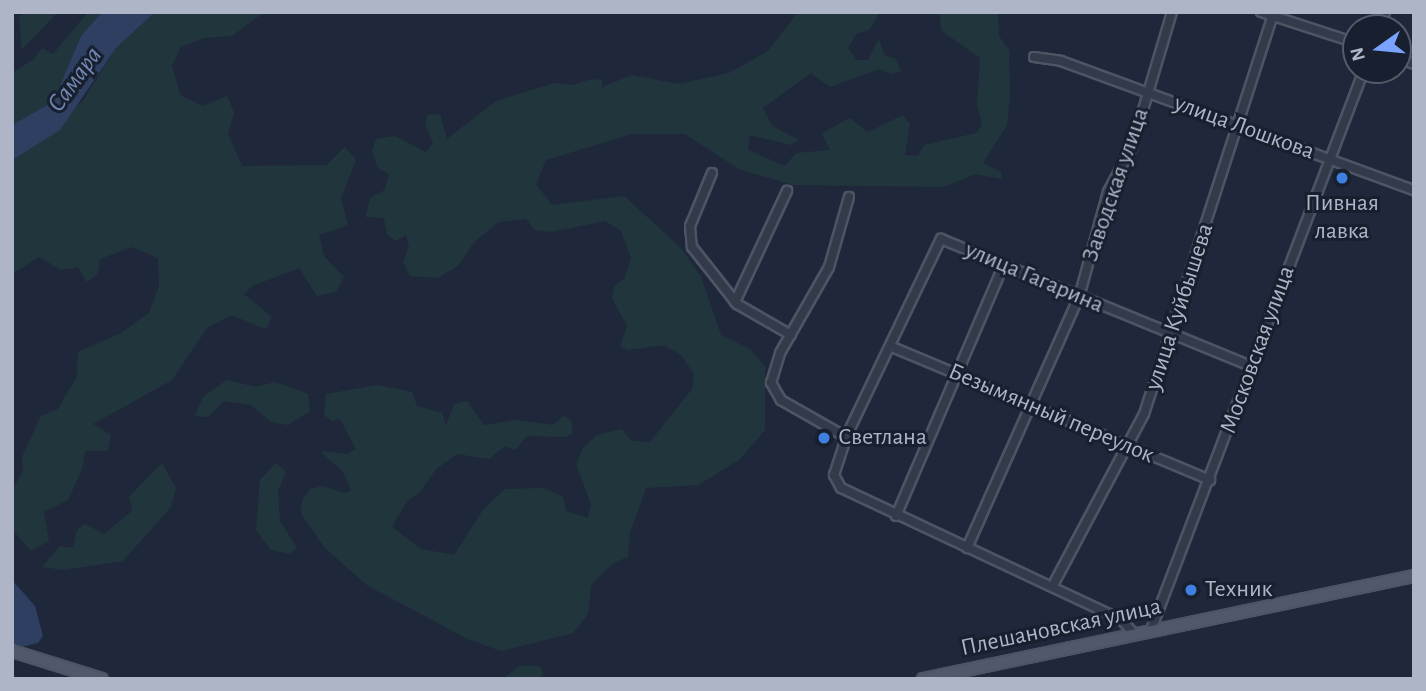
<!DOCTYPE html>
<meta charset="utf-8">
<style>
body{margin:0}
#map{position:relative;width:1426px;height:691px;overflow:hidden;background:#1f283b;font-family:"Alegreya Sans",sans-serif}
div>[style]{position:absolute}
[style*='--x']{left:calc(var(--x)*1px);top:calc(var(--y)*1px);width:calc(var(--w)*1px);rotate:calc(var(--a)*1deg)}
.green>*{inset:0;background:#21363c}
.water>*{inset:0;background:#2f3f62}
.roads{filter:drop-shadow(2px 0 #4d5565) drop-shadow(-2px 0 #4d5565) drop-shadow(0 2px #4d5565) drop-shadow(0 -2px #4d5565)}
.minor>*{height:8px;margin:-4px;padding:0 4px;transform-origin:4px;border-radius:4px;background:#333b4b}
.major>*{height:10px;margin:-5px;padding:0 5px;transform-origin:5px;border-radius:5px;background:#50596b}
.dots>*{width:19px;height:19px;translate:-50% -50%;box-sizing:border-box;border:4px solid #18202f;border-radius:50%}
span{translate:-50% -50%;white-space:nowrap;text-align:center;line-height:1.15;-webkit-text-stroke:6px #18202f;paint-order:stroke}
.street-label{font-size:24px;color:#adb5c7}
.poi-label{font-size:24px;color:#adb5c7}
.left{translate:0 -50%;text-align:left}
.water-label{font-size:26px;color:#7288b2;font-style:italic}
.frame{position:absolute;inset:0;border:14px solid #adb5c7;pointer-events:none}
.north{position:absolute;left:1342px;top:14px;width:70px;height:70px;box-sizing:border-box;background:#18202f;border:2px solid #545c6c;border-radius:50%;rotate:255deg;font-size:19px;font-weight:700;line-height:28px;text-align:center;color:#adb5c7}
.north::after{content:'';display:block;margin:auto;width:24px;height:32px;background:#7aa3ff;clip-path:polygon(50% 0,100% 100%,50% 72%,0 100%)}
</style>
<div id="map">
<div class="green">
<div style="clip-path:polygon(25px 12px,64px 12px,55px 15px,22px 49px,19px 17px)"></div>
<div style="clip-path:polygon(88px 12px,102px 12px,81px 36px,53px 102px,12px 125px,12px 73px,34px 59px,42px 48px,53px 54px)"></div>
<div style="clip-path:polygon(264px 12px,232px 36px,204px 38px,181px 47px,172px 65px,180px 95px,203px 106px,227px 96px,234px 112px,228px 134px,242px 166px,327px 165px,345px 147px,356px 160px,341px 198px,348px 225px,319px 235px,324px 256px,344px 277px,336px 292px,317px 296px,299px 268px,252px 286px,244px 294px,272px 317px,266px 329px,231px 315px,207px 328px,172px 380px,93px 424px,111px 435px,108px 451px,85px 451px,82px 469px,68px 500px,44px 512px,49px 541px,31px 551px,12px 529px,14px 487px,23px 471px,22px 457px,41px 416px,58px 409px,77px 376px,78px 352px,121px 333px,149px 313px,159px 286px,158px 258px,132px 247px,100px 259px,97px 275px,87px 282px,78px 267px,61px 270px,39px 257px,12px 274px,12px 160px,83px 101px,116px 48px,153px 14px)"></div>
<div style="clip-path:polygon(798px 12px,880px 12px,870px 29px,856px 34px,848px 48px,856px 60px,868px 60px,879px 39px,884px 55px,896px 59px,901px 71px,891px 74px,880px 69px,830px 87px,811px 73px,763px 108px,772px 126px,799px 140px,791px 145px,750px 135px,748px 150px,785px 166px,796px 153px,830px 150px,822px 133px,850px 118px,868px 132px,903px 115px,910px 124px,905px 155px,918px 156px,924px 145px,976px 133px,982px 125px,977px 104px,980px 58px,942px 31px,939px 12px,998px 12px,999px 36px,1009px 50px,1010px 96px,1007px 125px,983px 163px,1001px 172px,1002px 179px,975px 174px,944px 187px,793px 185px,739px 169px,685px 134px,632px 134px,546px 160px,536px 184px,552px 205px,624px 196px,682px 249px,701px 277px,721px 335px,750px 349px,765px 366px,765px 430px,739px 460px,698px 485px,646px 488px,630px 532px,628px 557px,613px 563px,591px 585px,588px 614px,573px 633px,501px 651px,468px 639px,368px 586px,325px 548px,301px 514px,302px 501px,310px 489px,323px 486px,344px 493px,351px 490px,343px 472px,320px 451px,347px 454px,356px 449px,340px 419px,332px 421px,324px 415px,326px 394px,378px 385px,412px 392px,417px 406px,442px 413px,446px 426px,454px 404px,467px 401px,484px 425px,516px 420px,553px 425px,563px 416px,571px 420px,573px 433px,565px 437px,527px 436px,515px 450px,505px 446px,489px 459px,457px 454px,436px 469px,420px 492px,407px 501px,392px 527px,421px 549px,454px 555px,483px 510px,505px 489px,544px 488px,563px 497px,566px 511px,588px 518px,591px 504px,576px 464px,583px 448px,597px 435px,622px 429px,631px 441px,650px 442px,692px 389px,694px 374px,681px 355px,664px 345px,628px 350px,620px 346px,627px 326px,612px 298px,614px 286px,625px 278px,631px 258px,621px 231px,605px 221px,551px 232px,535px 230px,526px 219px,499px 222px,474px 242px,458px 266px,437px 278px,410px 276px,403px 262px,409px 246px,406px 235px,396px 241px,387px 235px,384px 218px,366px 217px,370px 198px,385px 190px,389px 174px,377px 167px,372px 150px,376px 139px,395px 136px,426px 152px,433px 143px,425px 123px,428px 115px,440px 114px,447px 139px,496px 101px,555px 83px,572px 85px,592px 79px,602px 80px,602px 87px,632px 75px,678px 84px,729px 73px,768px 51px)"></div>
<div style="clip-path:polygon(227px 380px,256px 387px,275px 382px,308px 394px,310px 411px,288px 425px,271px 422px,251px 405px,224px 401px,208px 417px,195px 416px,203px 397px)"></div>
<div style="clip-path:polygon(162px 463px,176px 488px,171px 507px,123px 561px,64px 570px,42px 567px,60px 546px,73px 548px,77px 530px,85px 524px,104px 534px,132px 511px,129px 497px)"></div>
<div style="clip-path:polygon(276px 463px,286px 472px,278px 491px,280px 521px,297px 548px,290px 554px,271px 550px,256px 530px,260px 480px)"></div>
<div style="clip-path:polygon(519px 666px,540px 666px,543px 673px,540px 679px,503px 679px)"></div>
</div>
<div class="water">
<div style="clip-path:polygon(102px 12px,155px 12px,116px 48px,60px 130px,12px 160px,12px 125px,53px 102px,81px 36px)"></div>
<div style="clip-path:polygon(12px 580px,35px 606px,43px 636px,38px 643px,21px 647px,12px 644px)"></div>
</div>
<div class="roads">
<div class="minor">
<div style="--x:1261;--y:12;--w:100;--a:18.1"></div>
<div style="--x:1379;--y:28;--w:17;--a:-69"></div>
<div style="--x:1034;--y:57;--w:27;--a:8"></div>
<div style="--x:1061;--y:61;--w:376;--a:20.1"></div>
<div style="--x:1398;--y:58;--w:17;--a:21"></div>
<div style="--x:712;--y:173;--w:57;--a:112.5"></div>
<div style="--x:690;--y:226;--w:21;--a:85"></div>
<div style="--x:692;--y:247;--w:73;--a:51.7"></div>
<div style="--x:737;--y:304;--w:62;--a:29.9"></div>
<div style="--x:735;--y:302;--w:123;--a:-64.9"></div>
<div style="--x:892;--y:347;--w:345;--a:22.7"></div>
<div style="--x:846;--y:437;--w:75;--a:-150.4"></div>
<div style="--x:781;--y:400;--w:20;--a:-120"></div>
<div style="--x:771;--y:383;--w:31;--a:-73"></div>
<div style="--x:780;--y:353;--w:99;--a:-60.3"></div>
<div style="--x:829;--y:267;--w:73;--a:-74.1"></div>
<div style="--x:896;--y:516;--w:272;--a:-66.8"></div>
<div style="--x:967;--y:548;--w:275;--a:-66"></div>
<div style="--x:1079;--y:297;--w:109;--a:-74.6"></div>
<div style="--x:1108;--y:192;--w:51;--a:-61.9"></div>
<div style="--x:1132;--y:147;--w:141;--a:-73.5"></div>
<div style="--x:1052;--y:587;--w:196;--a:-62"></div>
<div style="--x:1144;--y:414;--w:422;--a:-72.1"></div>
<div style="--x:1151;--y:630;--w:599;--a:-69.18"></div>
<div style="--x:1134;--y:634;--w:18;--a:-131"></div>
<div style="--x:1122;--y:620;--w:310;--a:-154.8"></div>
<div style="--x:841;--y:488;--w:15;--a:-118"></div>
<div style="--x:834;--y:475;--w:40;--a:-72"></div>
<div style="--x:846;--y:437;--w:220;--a:-64.4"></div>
<div style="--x:941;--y:239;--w:334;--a:22.3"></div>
</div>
<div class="major">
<div style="--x:12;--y:651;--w:94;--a:17.3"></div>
<div style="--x:923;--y:679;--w:502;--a:-11.85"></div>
</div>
</div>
<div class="dots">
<div style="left:1342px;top:178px;background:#3f7fe0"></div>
<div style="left:824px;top:438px;background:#3f7fe0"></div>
<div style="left:1191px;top:590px;background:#3f7fe0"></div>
</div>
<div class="street-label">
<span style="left:1244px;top:128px;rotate:20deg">улица Лошкова</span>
<span style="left:1116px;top:185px;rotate:-71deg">Заводская улица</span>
<span style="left:1034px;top:278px;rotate:23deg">улица Гагарина</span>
<span style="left:1180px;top:307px;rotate:-72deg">улица Куйбышева</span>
<span style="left:1258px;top:350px;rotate:-70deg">Московская улица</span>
<span style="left:1051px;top:414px;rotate:23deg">Безымянный переулок</span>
<span style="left:1061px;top:628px;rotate:-12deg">Плешановская улица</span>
</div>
<div class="poi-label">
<span style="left:1342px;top:218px">Пивная<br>лавка</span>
<span class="left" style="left:838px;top:438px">Светлана</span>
<span class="left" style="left:1205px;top:590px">Техник</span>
</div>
<div class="water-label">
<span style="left:75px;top:80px;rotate:-54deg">Самара</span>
</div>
<div class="frame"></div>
<div class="north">N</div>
</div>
